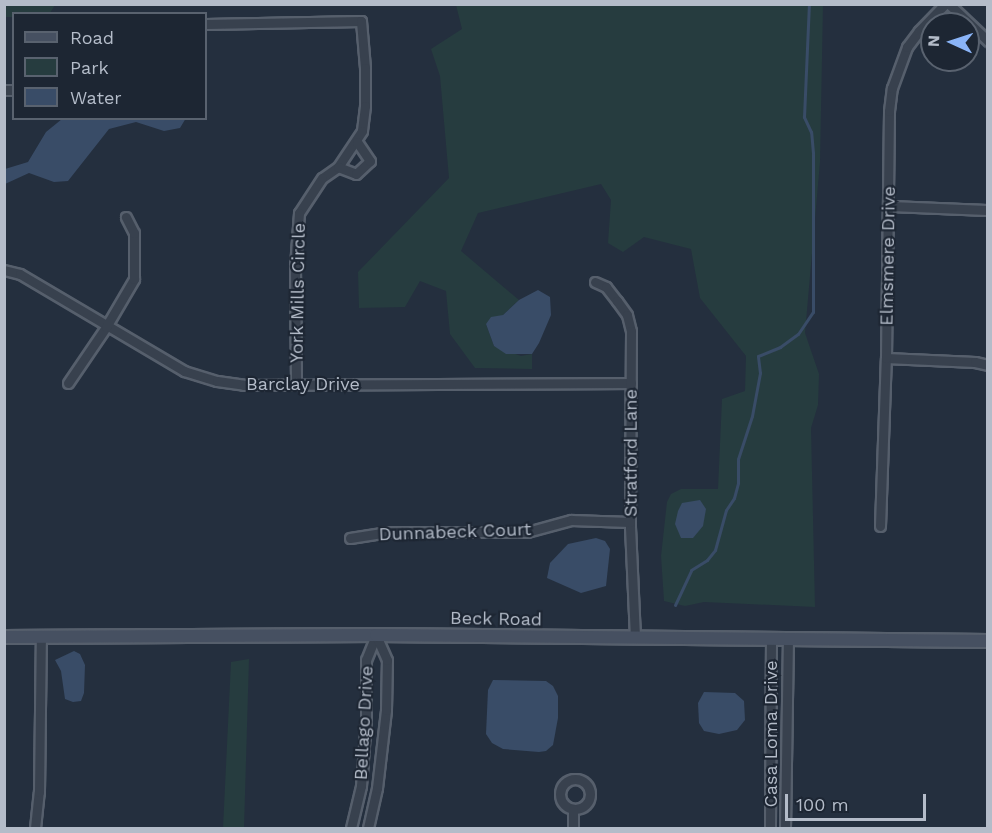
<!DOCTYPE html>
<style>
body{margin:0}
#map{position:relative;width:992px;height:833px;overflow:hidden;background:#242f3e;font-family:"Work Sans",sans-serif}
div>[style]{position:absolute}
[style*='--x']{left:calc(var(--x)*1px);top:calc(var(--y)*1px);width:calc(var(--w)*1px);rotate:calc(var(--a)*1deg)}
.green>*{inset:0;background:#263c3f}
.water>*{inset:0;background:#394c67}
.stream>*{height:3px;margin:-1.5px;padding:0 1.5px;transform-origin:1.5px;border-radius:1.5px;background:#394c67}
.roads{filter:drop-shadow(2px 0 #565f6c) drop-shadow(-2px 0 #565f6c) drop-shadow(0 2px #565f6c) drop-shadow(0 -2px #565f6c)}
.minor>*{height:9px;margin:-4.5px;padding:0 4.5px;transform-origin:4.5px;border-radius:4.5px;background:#38414e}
.minor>.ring{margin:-4.5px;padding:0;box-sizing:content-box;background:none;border:9px solid #38414e;border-radius:50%}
.secondary>*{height:12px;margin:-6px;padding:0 6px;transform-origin:6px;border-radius:6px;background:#465061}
span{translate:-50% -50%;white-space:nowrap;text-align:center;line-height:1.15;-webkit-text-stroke:4.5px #1d2633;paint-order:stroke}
.street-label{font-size:18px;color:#b4bcc9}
.frame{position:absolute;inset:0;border:6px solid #b4bcc9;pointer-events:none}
.legend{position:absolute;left:12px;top:12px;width:195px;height:108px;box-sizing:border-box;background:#1d2633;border:2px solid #59626f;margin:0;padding:8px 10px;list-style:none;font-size:18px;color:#b4bcc9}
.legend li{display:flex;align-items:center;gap:12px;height:30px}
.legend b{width:30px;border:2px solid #59626f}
.north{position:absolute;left:920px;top:12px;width:60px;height:60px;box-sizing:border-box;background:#1d2633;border:2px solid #59626f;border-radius:50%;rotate:273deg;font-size:16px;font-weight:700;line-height:24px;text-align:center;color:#b4bcc9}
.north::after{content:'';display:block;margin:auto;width:21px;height:27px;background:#8ab4f8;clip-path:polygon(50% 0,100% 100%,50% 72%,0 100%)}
.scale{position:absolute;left:785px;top:794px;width:141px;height:27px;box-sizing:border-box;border:3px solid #b4bcc9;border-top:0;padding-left:8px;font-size:18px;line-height:21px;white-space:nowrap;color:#b4bcc9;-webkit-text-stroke:4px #1d2633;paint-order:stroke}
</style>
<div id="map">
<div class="green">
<div style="clip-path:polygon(4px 5px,5px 4px,55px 5px,50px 13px,14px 14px,13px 17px,5px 17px)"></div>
<div style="clip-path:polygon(456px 5px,823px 5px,820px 162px,805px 333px,819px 374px,818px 405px,811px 428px,815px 607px,704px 602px,685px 606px,664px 601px,661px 556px,667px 502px,671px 494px,681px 489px,718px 489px,722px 399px,745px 391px,746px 356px,700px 298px,691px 249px,644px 237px,623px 252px,608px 243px,611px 200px,601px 184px,478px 213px,461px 251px,519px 300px,503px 315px,486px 324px,494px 346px,521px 356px,532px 354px,532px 369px,475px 368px,450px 334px,446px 291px,420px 281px,405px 307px,359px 308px,358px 272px,449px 178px,440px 76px,431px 49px,462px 29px)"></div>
<div style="clip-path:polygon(249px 659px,244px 828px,223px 828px,231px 662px)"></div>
</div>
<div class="water">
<div style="clip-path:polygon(186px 118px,180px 128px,164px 131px,136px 122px,109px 129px,68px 181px,54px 182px,29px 173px,5px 184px,5px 169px,28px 162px,46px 132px,62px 119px)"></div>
<div style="clip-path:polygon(538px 290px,550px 297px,551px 315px,539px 343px,532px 354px,506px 354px,494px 346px,486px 324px,491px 317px,503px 315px,519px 300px)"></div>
<div style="clip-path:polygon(700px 500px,706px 509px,703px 526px,693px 538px,681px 538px,675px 524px,678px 511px,682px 503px)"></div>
<div style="clip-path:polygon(596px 538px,605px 541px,610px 549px,606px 586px,581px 593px,547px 578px,550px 563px,568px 544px)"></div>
<div style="clip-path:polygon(74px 651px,80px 654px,85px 665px,84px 693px,81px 701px,73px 702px,65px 699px,61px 671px,55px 660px)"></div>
<div style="clip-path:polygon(493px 680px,546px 681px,553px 686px,558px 696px,558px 718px,553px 745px,546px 751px,539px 752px,503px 749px,492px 743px,486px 734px,488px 690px)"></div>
<div style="clip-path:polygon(704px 692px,735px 693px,744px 701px,745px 720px,737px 730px,719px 734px,704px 731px,699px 723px,698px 703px)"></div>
</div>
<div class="stream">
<div style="--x:675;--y:605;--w:38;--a:-65"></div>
<div style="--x:691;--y:570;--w:19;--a:-32"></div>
<div style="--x:707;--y:560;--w:13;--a:-51"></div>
<div style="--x:715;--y:550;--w:41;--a:-74.6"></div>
<div style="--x:726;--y:510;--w:14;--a:-56"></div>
<div style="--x:734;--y:498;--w:16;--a:-75"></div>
<div style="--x:738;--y:483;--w:24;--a:-90"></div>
<div style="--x:738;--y:459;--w:45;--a:-72"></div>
<div style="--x:752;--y:416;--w:44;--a:-79.5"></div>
<div style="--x:760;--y:373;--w:17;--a:-97"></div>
<div style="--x:758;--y:356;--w:24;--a:-22"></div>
<div style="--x:780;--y:347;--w:22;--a:-36"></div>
<div style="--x:798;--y:334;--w:27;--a:-56"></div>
<div style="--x:813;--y:312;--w:159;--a:-90"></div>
<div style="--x:813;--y:153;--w:21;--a:-95"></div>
<div style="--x:811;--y:132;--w:17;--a:-115"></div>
<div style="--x:804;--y:117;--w:113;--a:-87.5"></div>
</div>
<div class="roads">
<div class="minor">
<div style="--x:949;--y:4;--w:54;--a:43.5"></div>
<div style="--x:206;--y:24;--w:155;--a:-1.1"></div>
<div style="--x:361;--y:21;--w:47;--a:85.1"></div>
<div style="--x:365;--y:68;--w:38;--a:90"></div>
<div style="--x:365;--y:106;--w:25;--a:97"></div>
<div style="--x:362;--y:131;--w:43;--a:123.7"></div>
<div style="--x:338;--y:167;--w:19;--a:145"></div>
<div style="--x:322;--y:178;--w:42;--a:123.3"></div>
<div style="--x:299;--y:213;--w:53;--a:94.3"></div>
<div style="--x:295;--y:266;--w:117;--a:89.5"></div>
<div style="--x:4;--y:90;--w:10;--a:0"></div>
<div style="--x:338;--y:167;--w:19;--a:21"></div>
<div style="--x:356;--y:174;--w:19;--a:-43"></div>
<div style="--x:370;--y:161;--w:23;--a:-124"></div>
<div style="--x:889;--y:206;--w:99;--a:2.3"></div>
<div style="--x:4;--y:270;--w:16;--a:14"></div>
<div style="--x:20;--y:274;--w:191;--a:30.6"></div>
<div style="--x:184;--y:371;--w:34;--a:17"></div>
<div style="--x:217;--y:381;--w:27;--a:8"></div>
<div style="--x:244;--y:385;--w:387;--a:-0.3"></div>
<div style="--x:595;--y:282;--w:12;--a:24"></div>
<div style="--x:606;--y:287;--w:18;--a:52"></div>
<div style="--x:617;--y:301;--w:17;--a:54"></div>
<div style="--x:627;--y:315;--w:16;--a:76"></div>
<div style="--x:631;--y:331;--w:196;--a:90.3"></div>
<div style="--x:630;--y:527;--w:111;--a:87.4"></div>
<div style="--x:886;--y:358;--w:89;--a:2.6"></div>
<div style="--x:975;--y:362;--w:13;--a:13"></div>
<div style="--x:68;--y:383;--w:68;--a:-55.8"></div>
<div style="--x:106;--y:327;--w:56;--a:-59.7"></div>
<div style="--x:134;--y:279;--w:46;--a:-90"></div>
<div style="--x:134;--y:233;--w:18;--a:-117"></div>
<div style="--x:880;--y:526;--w:168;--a:-88"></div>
<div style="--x:886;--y:358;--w:247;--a:-89.3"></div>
<div style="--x:889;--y:111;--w:23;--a:-83"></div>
<div style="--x:892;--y:88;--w:44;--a:-69.9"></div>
<div style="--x:907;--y:47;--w:20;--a:-53"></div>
<div style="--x:919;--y:31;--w:37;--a:-46"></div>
<div style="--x:350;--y:538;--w:37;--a:-9"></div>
<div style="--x:387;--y:532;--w:140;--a:0"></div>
<div style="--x:527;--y:532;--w:46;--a:-15.3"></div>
<div style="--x:571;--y:520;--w:59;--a:1.9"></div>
<div class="ring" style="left:560px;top:779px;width:21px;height:21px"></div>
<div style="--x:573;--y:809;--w:19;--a:90"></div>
<div style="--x:35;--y:828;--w:36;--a:-84"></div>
<div style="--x:39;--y:792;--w:155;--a:-89.3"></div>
<div style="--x:351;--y:828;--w:43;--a:-76.6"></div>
<div style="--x:361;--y:786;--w:67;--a:-85.7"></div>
<div style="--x:366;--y:719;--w:59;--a:-90"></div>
<div style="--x:366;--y:660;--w:27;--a:-68"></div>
<div style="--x:368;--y:828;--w:41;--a:-77.3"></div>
<div style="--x:377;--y:788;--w:79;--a:-83.4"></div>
<div style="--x:386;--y:710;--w:50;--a:-88.9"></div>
<div style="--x:387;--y:660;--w:27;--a:-114"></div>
<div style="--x:770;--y:828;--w:189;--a:-89.7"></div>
<div style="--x:785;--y:828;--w:189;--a:-89.1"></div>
</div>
<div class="secondary">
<div style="--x:4;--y:637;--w:372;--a:-0.3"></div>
<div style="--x:376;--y:635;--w:612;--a:0.56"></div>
</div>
</div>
<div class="street-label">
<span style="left:888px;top:256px;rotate:-89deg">Elmsmere Drive</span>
<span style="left:298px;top:293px;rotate:-89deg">York Mills Circle</span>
<span style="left:303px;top:384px">Barclay Drive</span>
<span style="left:631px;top:453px;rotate:-90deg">Stratford Lane</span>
<span style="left:455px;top:532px;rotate:-2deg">Dunnabeck Court</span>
<span style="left:496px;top:619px;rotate:1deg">Beck Road</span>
<span style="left:364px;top:723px;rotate:-87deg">Bellago Drive</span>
<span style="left:771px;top:734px;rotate:-90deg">Casa Loma Drive</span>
</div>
<div class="frame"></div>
<ul class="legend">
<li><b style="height:8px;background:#465061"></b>Road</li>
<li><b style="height:16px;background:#263c3f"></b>Park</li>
<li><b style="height:16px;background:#394c67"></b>Water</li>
</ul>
<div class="north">N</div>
<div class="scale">100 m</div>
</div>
